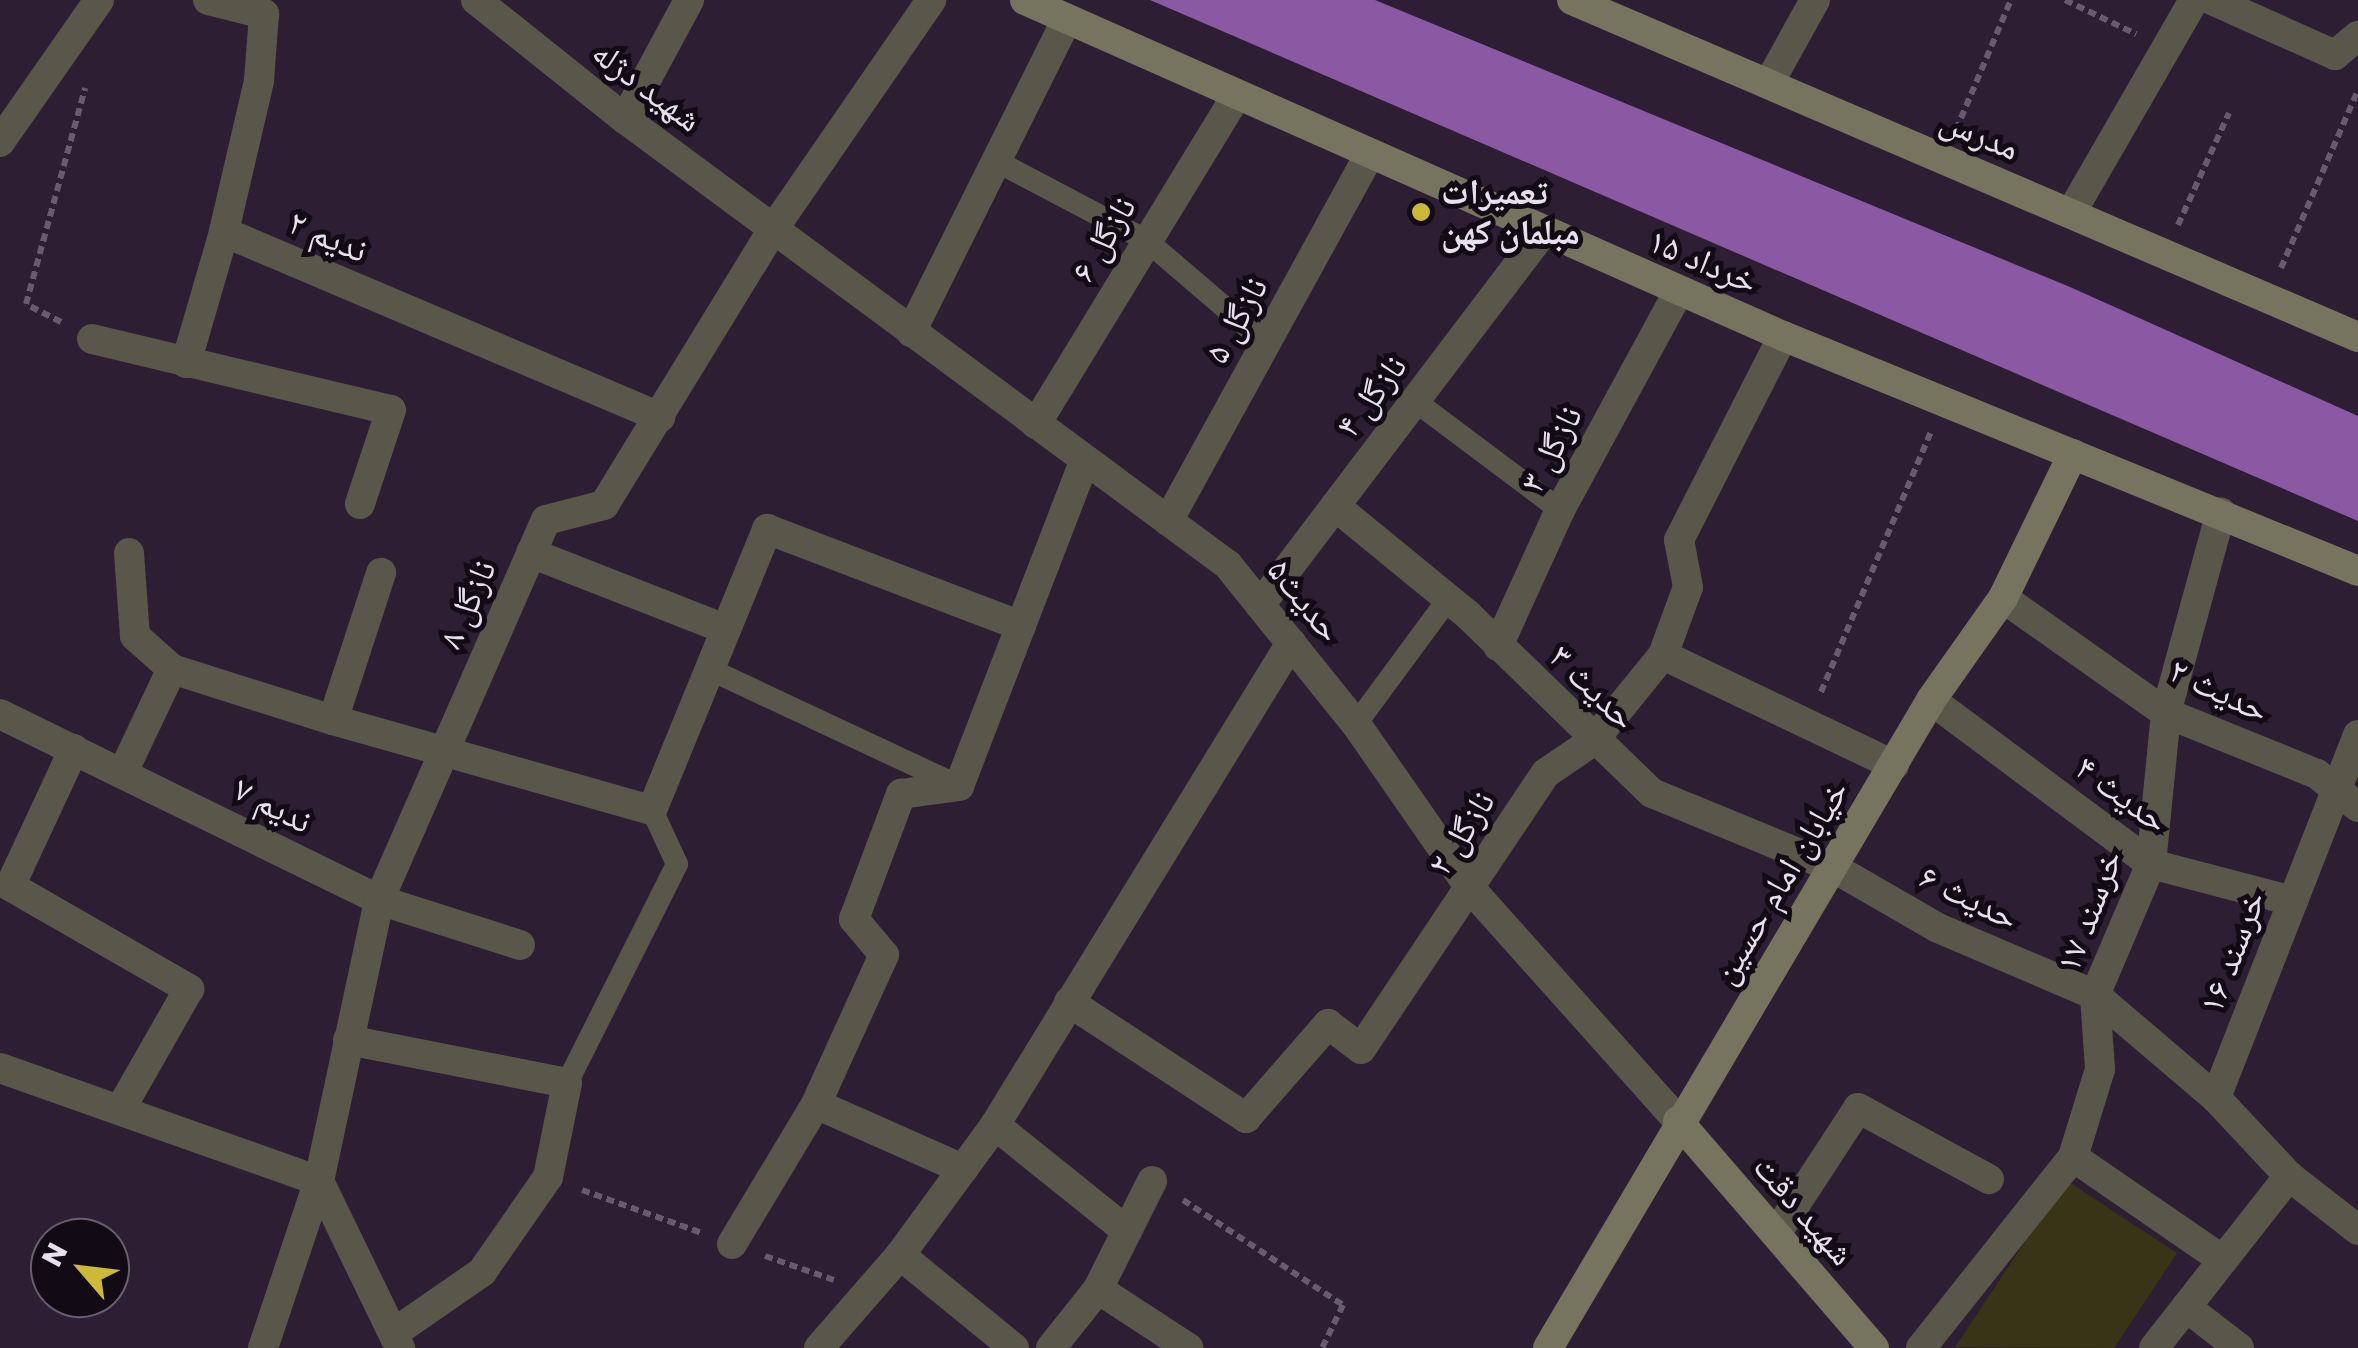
<!DOCTYPE html>
<meta charset="utf-8">
<style>
body{margin:0}
#map{position:relative;width:2358px;height:1348px;overflow:hidden;background:#2d1e34;font-family:Poppins,"Noto Naskh Arabic",sans-serif}
div>[style]{position:absolute}
[style*='--x']{left:calc(var(--x)*1px);top:calc(var(--y)*1px);width:calc(var(--w)*1px);rotate:calc(var(--a)*1deg)}
.green>*{inset:0;background:#3a3416}
.water>*{inset:0;background:#8b59a4}
.path>*{height:6px;margin-top:-3px;transform-origin:0;background:repeating-linear-gradient(90deg,#695b6f 0 8px,transparent 0 13px)}
.lane>*{height:22px;margin:-11px;padding:0 11px;transform-origin:11px;border-radius:11px;background:#59574a}
.street>*{height:30px;margin:-15px;padding:0 15px;transform-origin:15px;border-radius:15px;background:#59574a}
.secondary>*{height:30px;margin:-15px;padding:0 15px;transform-origin:15px;border-radius:15px;background:#76735f}
.dots>*{width:28px;height:28px;translate:-50% -50%;box-sizing:border-box;border:5px solid #120b15;border-radius:50%}
span{translate:-50% -50%;white-space:nowrap;text-align:center;line-height:1.15;-webkit-text-stroke:10px #120b15;paint-order:stroke}
.street-label{font-size:35px;color:#e9e0ef}
.poi-label{font-size:35px;color:#e9e0ef;font-weight:700}
.left{translate:0 -50%;text-align:left}
.north{position:absolute;left:30px;top:1218px;width:100px;height:100px;box-sizing:border-box;background:#120b15;border:2px solid #68606c;border-radius:50%;rotate:298deg;font-size:28px;font-weight:700;line-height:40px;text-align:center;color:#e9e0ef}
.north::after{content:'';display:block;margin:auto;width:35px;height:45px;background:#cdb938;clip-path:polygon(50% 0,100% 100%,50% 72%,0 100%)}
</style>
<div id="map">
<div class="green">
<div style="clip-path:polygon(2066px 1180px,2177px 1253px,2114px 1348px,1955px 1347px)"></div>
</div>
<div class="water">
<div style="clip-path:polygon(1150px 0,1375px 0,2070px 287px,2358px 416px,2358px 521px)"></div>
</div>
<div class="path">
<div style="--x:2065;--y:0;--w:79;--a:25.6"></div>
<div style="--x:1956;--y:130;--w:141;--a:-67.1"></div>
<div style="--x:2178;--y:225;--w:123;--a:-65.5"></div>
<div style="--x:2281;--y:268;--w:194;--a:-66.6"></div>
<div style="--x:61;--y:322;--w:39;--a:-153"></div>
<div style="--x:26;--y:304;--w:224;--a:-74.7"></div>
<div style="--x:1821;--y:692;--w:282;--a:-67.1"></div>
<div style="--x:582;--y:1190;--w:127;--a:19.7"></div>
<div style="--x:1183;--y:1200;--w:191;--a:33.3"></div>
<div style="--x:1343;--y:1305;--w:48;--a:116"></div>
<div style="--x:765;--y:1256;--w:73;--a:19.2"></div>
</div>
<div class="lane">
<div style="--x:998;--y:162;--w:167;--a:27.8"></div>
<div style="--x:1146;--y:240;--w:158;--a:40.6"></div>
<div style="--x:1415;--y:401;--w:181;--a:36.9"></div>
<div style="--x:709;--y:669;--w:276;--a:25.1"></div>
<div style="--x:1356;--y:724;--w:155;--a:-53.6"></div>
<div style="--x:567;--y:1083;--w:245;--a:-63.3"></div>
<div style="--x:677;--y:864;--w:60;--a:-114.8"></div>
</div>
<div class="street">
<div style="--x:208;--y:0;--w:58;--a:14"></div>
<div style="--x:264;--y:14;--w:67;--a:94.3"></div>
<div style="--x:259;--y:81;--w:155;--a:103.1"></div>
<div style="--x:224;--y:232;--w:474;--a:23"></div>
<div style="--x:476;--y:0;--w:191;--a:38.6"></div>
<div style="--x:625;--y:119;--w:750;--a:36.49"></div>
<div style="--x:1228;--y:565;--w:204;--a:51.2"></div>
<div style="--x:1356;--y:724;--w:200;--a:55.2"></div>
<div style="--x:1470;--y:888;--w:312;--a:48.2"></div>
<div style="--x:2212;--y:0;--w:135;--a:24.1"></div>
<div style="--x:2335;--y:55;--w:30;--a:-40"></div>
<div style="--x:1769;--y:83;--w:95;--a:-61"></div>
<div style="--x:625;--y:119;--w:135;--a:-61.7"></div>
<div style="--x:0;--y:142;--w:173;--a:-55.1"></div>
<div style="--x:2071;--y:213;--w:246;--a:-60"></div>
<div style="--x:911;--y:332;--w:350;--a:-63.5"></div>
<div style="--x:92;--y:339;--w:307;--a:13.4"></div>
<div style="--x:391;--y:410;--w:99;--a:108.3"></div>
<div style="--x:186;--y:363;--w:136;--a:-73.8"></div>
<div style="--x:1036;--y:424;--w:386;--a:-58.6"></div>
<div style="--x:1335;--y:506;--w:171;--a:39.3"></div>
<div style="--x:1467;--y:614;--w:257;--a:44.1"></div>
<div style="--x:1652;--y:793;--w:197;--a:22.4"></div>
<div style="--x:1834;--y:868;--w:120;--a:30"></div>
<div style="--x:1938;--y:928;--w:171;--a:23.1"></div>
<div style="--x:2095;--y:995;--w:159;--a:40.4"></div>
<div style="--x:1168;--y:521;--w:418;--a:-61.2"></div>
<div style="--x:129;--y:553;--w:83;--a:85.9"></div>
<div style="--x:135;--y:636;--w:50;--a:41.7"></div>
<div style="--x:531;--y:553;--w:208;--a:21.4"></div>
<div style="--x:2003;--y:598;--w:199;--a:35.2"></div>
<div style="--x:2166;--y:713;--w:163;--a:22"></div>
<div style="--x:2317;--y:774;--w:53;--a:38.8"></div>
<div style="--x:1260;--y:605;--w:468;--a:-52.8"></div>
<div style="--x:1498;--y:646;--w:149;--a:-65.5"></div>
<div style="--x:1560;--y:510;--w:249;--a:-61.5"></div>
<div style="--x:1663;--y:655;--w:256;--a:25.5"></div>
<div style="--x:1931;--y:700;--w:274;--a:36.7"></div>
<div style="--x:2151;--y:864;--w:147;--a:14.6"></div>
<div style="--x:0;--y:714;--w:422;--a:26.1"></div>
<div style="--x:379;--y:900;--w:148;--a:17.7"></div>
<div style="--x:333;--y:720;--w:331;--a:15.8"></div>
<div style="--x:652;--y:810;--w:304;--a:-67.7"></div>
<div style="--x:767;--y:529;--w:272;--a:20.9"></div>
<div style="--x:2358;--y:735;--w:390;--a:111.4"></div>
<div style="--x:2216;--y:1098;--w:107;--a:46.9"></div>
<div style="--x:2289;--y:1176;--w:88;--a:38"></div>
<div style="--x:74;--y:749;--w:151;--a:115"></div>
<div style="--x:10;--y:886;--w:207;--a:29.9"></div>
<div style="--x:189;--y:989;--w:139;--a:119.7"></div>
<div style="--x:123;--y:772;--w:114;--a:-64.6"></div>
<div style="--x:172;--y:669;--w:169;--a:17.6"></div>
<div style="--x:333;--y:720;--w:155;--a:-71.9"></div>
<div style="--x:1069;--y:1002;--w:212;--a:33.2"></div>
<div style="--x:1246;--y:1118;--w:125;--a:-48.9"></div>
<div style="--x:1328;--y:1024;--w:41;--a:37.1"></div>
<div style="--x:1361;--y:1049;--w:332;--a:-56.2"></div>
<div style="--x:1546;--y:773;--w:57;--a:-34.2"></div>
<div style="--x:1593;--y:741;--w:111;--a:-50.9"></div>
<div style="--x:1663;--y:655;--w:72;--a:-69.8"></div>
<div style="--x:1688;--y:587;--w:48;--a:-100.8"></div>
<div style="--x:1679;--y:540;--w:229;--a:-63"></div>
<div style="--x:348;--y:1040;--w:223;--a:11.1"></div>
<div style="--x:567;--y:1083;--w:96;--a:101.4"></div>
<div style="--x:548;--y:1177;--w:116;--a:124.8"></div>
<div style="--x:482;--y:1272;--w:107;--a:145.3"></div>
<div style="--x:0;--y:1068;--w:338;--a:19.5"></div>
<div style="--x:319;--y:1181;--w:186;--a:64.1"></div>
<div style="--x:816;--y:1104;--w:161;--a:23.9"></div>
<div style="--x:995;--y:1125;--w:169;--a:38.8"></div>
<div style="--x:1127;--y:1231;--w:65;--a:116.6"></div>
<div style="--x:1098;--y:1289;--w:108;--a:33.2"></div>
<div style="--x:2073;--y:1157;--w:182;--a:34.5"></div>
<div style="--x:1127;--y:1231;--w:56;--a:-63.4"></div>
<div style="--x:1776;--y:1234;--w:150;--a:-56.9"></div>
<div style="--x:1858;--y:1108;--w:149;--a:28.5"></div>
<div style="--x:732;--y:1244;--w:163;--a:-59"></div>
<div style="--x:816;--y:1104;--w:164;--a:-65.5"></div>
<div style="--x:884;--y:955;--w:47;--a:-129.8"></div>
<div style="--x:854;--y:919;--w:134;--a:-69.4"></div>
<div style="--x:901;--y:794;--w:59;--a:-7.9"></div>
<div style="--x:959;--y:786;--w:350;--a:-68.9"></div>
<div style="--x:900;--y:1255;--w:147;--a:39.2"></div>
<div style="--x:2186;--y:1307;--w:67;--a:37.7"></div>
<div style="--x:263;--y:1348;--w:176;--a:-71.5"></div>
<div style="--x:319;--y:1181;--w:287;--a:-77.9"></div>
<div style="--x:379;--y:900;--w:415;--a:-66.3"></div>
<div style="--x:546;--y:520;--w:60;--a:-14.5"></div>
<div style="--x:604;--y:505;--w:325;--a:-58.5"></div>
<div style="--x:774;--y:228;--w:277;--a:-55.4"></div>
<div style="--x:819;--y:1348;--w:123;--a:-48.9"></div>
<div style="--x:900;--y:1255;--w:161;--a:-53.8"></div>
<div style="--x:995;--y:1125;--w:566;--a:-58.45"></div>
<div style="--x:1051;--y:1348;--w:75;--a:-51.5"></div>
<div style="--x:1921;--y:1348;--w:244;--a:-51.5"></div>
<div style="--x:2073;--y:1157;--w:92;--a:-72.9"></div>
<div style="--x:2100;--y:1069;--w:74;--a:-93.9"></div>
<div style="--x:2095;--y:995;--w:142;--a:-66.9"></div>
<div style="--x:2151;--y:864;--w:152;--a:-84.3"></div>
<div style="--x:2166;--y:713;--w:208;--a:-74.7"></div>
<div style="--x:2154;--y:1348;--w:219;--a:-51.9"></div>
</div>
<div class="secondary">
<div style="--x:1025;--y:0;--w:829;--a:23.91"></div>
<div style="--x:1783;--y:336;--w:621;--a:22.23"></div>
<div style="--x:1572;--y:0;--w:855;--a:23.21"></div>
<div style="--x:1678;--y:1121;--w:300;--a:49.2"></div>
<div style="--x:1548;--y:1348;--w:753;--a:-59.41"></div>
<div style="--x:1931;--y:700;--w:125;--a:-54.8"></div>
<div style="--x:2003;--y:598;--w:160;--a:-64.1"></div>
</div>
<div class="dots">
<div style="left:1421px;top:212px;background:#cdb938"></div>
</div>
<div class="street-label">
<span style="left:647px;top:86px;rotate:37deg">شهید دژله</span>
<span style="left:1980px;top:134px;rotate:23deg">مدرس</span>
<span style="left:328px;top:236px;rotate:23deg">ندیم ۲</span>
<span style="left:1103px;top:239px;rotate:-59deg">نازگل ۶</span>
<span style="left:1703px;top:261px;rotate:23deg">۱۵ خرداد</span>
<span style="left:1236px;top:320px;rotate:-61deg">نازگل ۵</span>
<span style="left:1371px;top:396px;rotate:-53deg">نازگل ۴</span>
<span style="left:1551px;top:449px;rotate:-62deg">نازگل ۳</span>
<span style="left:1305px;top:600px;rotate:51deg">حدیث۵</span>
<span style="left:467px;top:604px;rotate:-66deg">نازگل ۸</span>
<span style="left:1593px;top:687px;rotate:44deg">حدیث ۳</span>
<span style="left:2219px;top:690px;rotate:25deg">حدیث ۲</span>
<span style="left:2122px;top:794px;rotate:36deg">حدیث ۴</span>
<span style="left:273px;top:805px;rotate:27deg">ندیم ۷</span>
<span style="left:1461px;top:833px;rotate:-57deg">نازگل ۲</span>
<span style="left:1780px;top:882px;rotate:-59deg">خیابان امام حسین</span>
<span style="left:1969px;top:897px;rotate:26deg">حدیث ۶</span>
<span style="left:2089px;top:911px;rotate:-69deg">خرسند ۱۷</span>
<span style="left:2232px;top:952px;rotate:-69deg">خرسند ۱۶</span>
<span style="left:1804px;top:1210px;rotate:49deg">شهید دقت</span>
</div>
<div class="poi-label">
<span class="left" style="left:1441px;top:212px">تعمیرات<br>مبلمان کهن</span>
</div>
<div class="north">N</div>
</div>
